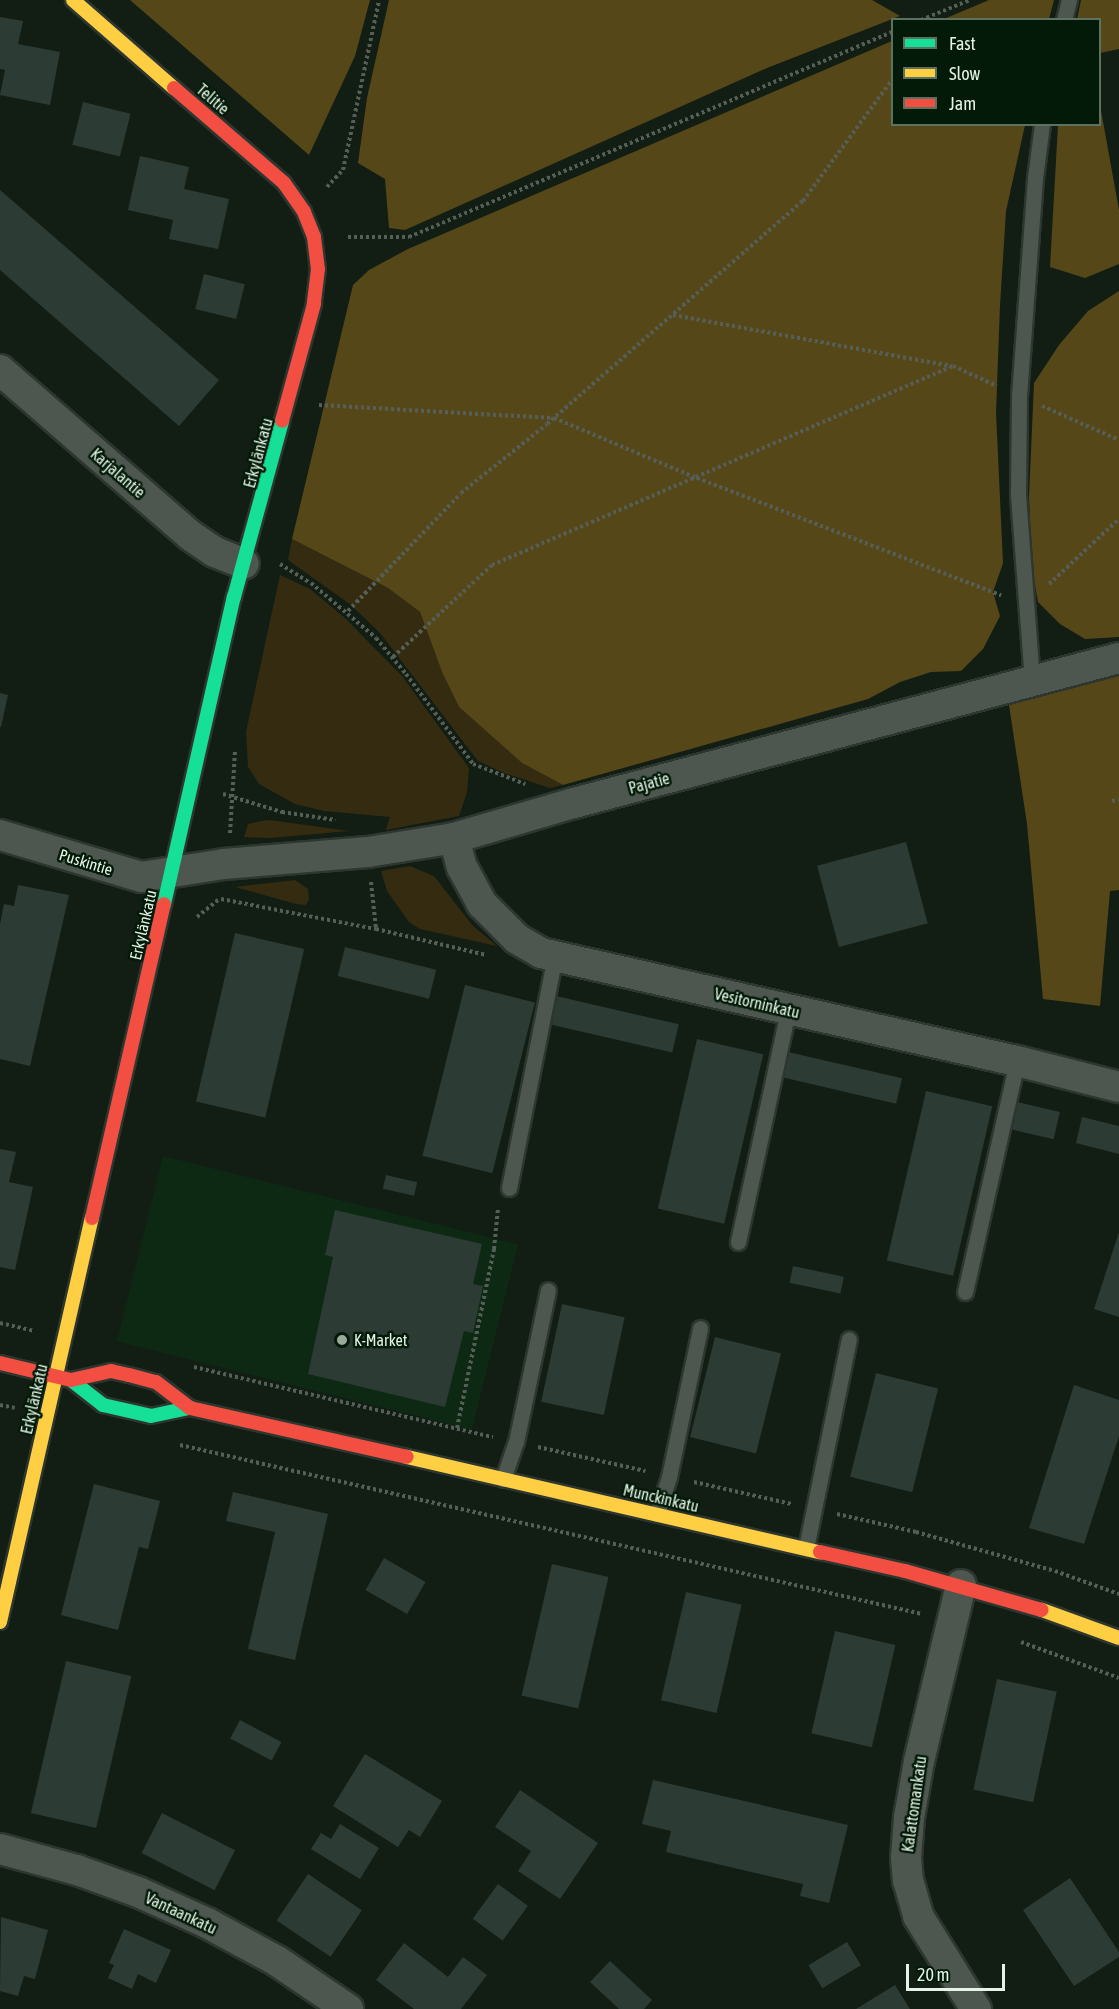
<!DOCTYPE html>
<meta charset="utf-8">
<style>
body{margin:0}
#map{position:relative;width:1119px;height:2009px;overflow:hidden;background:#121e14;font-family:"Asap Condensed",sans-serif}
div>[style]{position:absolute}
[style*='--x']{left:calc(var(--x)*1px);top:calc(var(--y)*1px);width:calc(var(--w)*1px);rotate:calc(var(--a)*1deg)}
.built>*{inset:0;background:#0d2914;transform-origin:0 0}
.green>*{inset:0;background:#342b11}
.forest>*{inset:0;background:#564719}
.building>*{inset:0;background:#2c3b34;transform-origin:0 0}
.path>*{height:4px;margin-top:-2px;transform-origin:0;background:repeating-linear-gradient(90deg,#565f57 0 3px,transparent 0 6px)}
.roads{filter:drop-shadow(2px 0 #2d362f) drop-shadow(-2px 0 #2d362f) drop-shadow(0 2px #2d362f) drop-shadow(0 -2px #2d362f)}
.lane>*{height:15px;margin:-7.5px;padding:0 7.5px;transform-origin:7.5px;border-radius:7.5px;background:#4d574f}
.street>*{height:30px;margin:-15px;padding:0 15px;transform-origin:15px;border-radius:15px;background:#4d574f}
.fast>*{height:14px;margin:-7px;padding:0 7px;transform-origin:7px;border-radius:7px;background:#16e098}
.slow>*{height:14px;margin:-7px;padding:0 7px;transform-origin:7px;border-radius:7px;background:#ffcf43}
.jam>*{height:14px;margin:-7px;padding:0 7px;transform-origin:7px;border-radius:7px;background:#f24e42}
.dots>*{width:16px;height:16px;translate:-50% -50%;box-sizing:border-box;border:3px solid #031a08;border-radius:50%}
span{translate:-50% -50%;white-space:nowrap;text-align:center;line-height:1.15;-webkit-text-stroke:5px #031a08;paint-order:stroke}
.street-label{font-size:16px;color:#e5f4e7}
.poi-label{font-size:16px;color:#e5f4e7}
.left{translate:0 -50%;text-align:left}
.legend{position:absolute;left:891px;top:18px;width:210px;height:108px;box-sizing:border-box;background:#031a08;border:2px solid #5d7161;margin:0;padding:8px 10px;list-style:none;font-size:18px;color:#e5f4e7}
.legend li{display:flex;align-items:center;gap:12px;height:30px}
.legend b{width:30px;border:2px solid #5d7161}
.scale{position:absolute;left:906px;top:1964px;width:99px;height:27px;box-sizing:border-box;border:3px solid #e5f4e7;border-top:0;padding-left:8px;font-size:18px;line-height:21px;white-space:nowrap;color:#e5f4e7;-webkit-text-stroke:4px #031a08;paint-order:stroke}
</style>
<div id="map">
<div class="built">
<div style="left:163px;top:1156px;width:366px;height:191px;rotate:14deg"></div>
</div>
<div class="green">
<div style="clip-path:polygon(292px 539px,388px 588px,420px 612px,442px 672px,459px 707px,522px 763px,563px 785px,550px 788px,504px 773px,478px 761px,380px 633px,351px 605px,288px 560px)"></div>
<div style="clip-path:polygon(280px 575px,310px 589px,345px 618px,402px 676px,469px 768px,467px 792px,459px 816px,386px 830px,390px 817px,324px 811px,295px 804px,259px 784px,248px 767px,246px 732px)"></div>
<div style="clip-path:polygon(266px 820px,277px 821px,349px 831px,270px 838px,244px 837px,248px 824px)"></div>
<div style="clip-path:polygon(410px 866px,434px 876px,473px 926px,497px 946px,420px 929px,409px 922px,387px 891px,381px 871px)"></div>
<div style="clip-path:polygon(295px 880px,308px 889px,309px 899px,306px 905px,296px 904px,235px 887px)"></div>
</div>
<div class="forest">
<div style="clip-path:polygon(130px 0,370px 0,355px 56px,309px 155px)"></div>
<div style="clip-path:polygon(389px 0,872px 0,900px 16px,767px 68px,405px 230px,389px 228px,385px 179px,358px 163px,367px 98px)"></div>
<div style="clip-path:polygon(989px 0,1054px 0,1049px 19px,944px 19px)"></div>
<div style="clip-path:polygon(1081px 0,1119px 0,1119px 49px,1100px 53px,1100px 20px,1077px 19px)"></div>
<div style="clip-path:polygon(892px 41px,892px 124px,1025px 125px,1006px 211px,1000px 305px,996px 413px,1003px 563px,993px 592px,1000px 616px,983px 649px,961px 671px,931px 672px,900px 682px,868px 699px,563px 785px,522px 763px,459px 707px,442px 672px,420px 612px,388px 588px,292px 539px,353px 285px,369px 270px,408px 249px)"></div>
<div style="clip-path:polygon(1100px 105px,1119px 210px,1119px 264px,1085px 278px,1050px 267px,1058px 125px,1100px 124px)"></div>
<div style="clip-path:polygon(1119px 291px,1119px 637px,1085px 639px,1060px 624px,1038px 602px,1032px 568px,1029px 497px,1034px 383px,1059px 345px,1088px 311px)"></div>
<div style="clip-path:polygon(1119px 676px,1119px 890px,1110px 891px,1100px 1006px,1043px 999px,1027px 824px,1009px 705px)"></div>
</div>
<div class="building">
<div style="clip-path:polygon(0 17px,23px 21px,18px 44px,60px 52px,50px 105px,0 95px,5px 70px,0 69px)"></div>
<div style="left:83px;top:102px;width:49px;height:44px;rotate:14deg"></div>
<div style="clip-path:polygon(140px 156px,189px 167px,184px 189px,229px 199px,218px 249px,169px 239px,173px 220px,128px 210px)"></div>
<div style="clip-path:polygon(0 190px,219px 380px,179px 426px,0 270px)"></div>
<div style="left:204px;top:274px;width:42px;height:36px;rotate:14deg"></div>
<div style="clip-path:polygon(0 693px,8px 695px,1px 727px,0 727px)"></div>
<div style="left:906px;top:842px;width:84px;height:92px;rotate:75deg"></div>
<div style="clip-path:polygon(18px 885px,69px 895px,30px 1066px,0 1059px,0 924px,4px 904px,14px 906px)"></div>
<div style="left:235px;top:933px;width:71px;height:173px;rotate:13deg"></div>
<div style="left:345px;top:947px;width:94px;height:30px;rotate:14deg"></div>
<div style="left:465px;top:985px;width:72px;height:176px;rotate:14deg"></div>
<div style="left:556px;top:996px;width:126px;height:29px;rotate:13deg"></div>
<div style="left:697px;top:1039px;width:68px;height:174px;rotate:13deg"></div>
<div style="left:788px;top:1052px;width:117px;height:26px;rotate:13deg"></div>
<div style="left:926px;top:1091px;width:68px;height:174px;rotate:13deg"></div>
<div style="left:1017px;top:1102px;width:44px;height:28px;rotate:13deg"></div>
<div style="clip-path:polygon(1082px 1117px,1119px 1126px,1119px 1154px,1076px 1143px)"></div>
<div style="clip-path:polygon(0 1149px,16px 1152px,9px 1182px,33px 1187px,15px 1270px,0 1267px)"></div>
<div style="left:386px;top:1175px;width:32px;height:14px;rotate:13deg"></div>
<div style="clip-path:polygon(335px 1210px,482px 1244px,473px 1284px,483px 1286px,473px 1333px,464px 1331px,445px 1407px,308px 1374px,333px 1257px,325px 1255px)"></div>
<div style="clip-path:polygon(1119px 1232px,1119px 1317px,1094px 1309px)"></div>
<div style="left:793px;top:1266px;width:52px;height:17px;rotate:12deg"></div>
<div style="left:562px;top:1304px;width:64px;height:100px;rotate:12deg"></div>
<div style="left:715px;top:1337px;width:68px;height:103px;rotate:14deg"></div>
<div style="left:876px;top:1373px;width:64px;height:107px;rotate:14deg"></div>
<div style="clip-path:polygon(1074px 1385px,1119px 1400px,1119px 1436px,1084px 1544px,1029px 1528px)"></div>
<div style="clip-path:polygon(94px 1484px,160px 1501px,148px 1549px,139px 1547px,118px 1630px,61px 1615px)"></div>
<div style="clip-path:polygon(233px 1492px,328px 1514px,295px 1660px,248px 1649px,275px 1532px,226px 1521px)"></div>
<div style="left:384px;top:1558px;width:48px;height:37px;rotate:30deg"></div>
<div style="left:552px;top:1564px;width:58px;height:135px;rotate:13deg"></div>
<div style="left:686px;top:1592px;width:57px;height:111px;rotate:13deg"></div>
<div style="left:835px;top:1631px;width:62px;height:105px;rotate:13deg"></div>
<div style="left:66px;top:1661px;width:67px;height:156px;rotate:13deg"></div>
<div style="left:997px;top:1679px;width:61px;height:113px;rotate:12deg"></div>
<div style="left:240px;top:1720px;width:47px;height:21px;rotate:28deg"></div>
<div style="clip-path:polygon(365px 1754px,442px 1801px,420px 1837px,409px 1830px,398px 1847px,333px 1806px)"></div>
<div style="clip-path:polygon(653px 1780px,848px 1825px,829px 1903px,800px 1896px,803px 1884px,666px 1852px,671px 1831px,642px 1824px)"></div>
<div style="clip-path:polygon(520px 1790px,598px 1843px,560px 1899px,518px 1871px,531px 1851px,495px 1827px)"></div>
<div style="left:162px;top:1813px;width:82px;height:45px;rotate:27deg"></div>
<div style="clip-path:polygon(340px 1824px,379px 1848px,360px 1879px,311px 1849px,321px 1833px,331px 1839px)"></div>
<div style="left:308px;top:1874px;width:65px;height:56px;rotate:34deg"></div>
<div style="clip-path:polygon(1070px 1878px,1119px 1952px,1119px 1957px,1074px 1986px,1023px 1910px)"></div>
<div style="left:498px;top:1884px;width:37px;height:43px;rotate:36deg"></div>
<div style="clip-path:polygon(1px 1917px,48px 1930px,35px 1979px,24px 1976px,18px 1996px,0 1991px)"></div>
<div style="clip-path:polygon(124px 1929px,171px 1950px,156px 1983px,138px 1974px,132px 1989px,108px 1978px,114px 1965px,109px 1963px)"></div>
<div style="left:847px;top:1942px;width:27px;height:45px;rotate:59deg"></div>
<div style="clip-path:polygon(404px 1943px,448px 1977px,463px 1957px,487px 1975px,461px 2009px,414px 2009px,376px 1980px)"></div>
<div style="clip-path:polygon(610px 1961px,652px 2000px,644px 2009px,619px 2009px,590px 1982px)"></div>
<div style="clip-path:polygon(895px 1985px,910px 2009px,856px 2009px)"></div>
</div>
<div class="path">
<div style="--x:921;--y:20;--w:53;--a:-22.2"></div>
<div style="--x:327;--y:187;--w:23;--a:-47"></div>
<div style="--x:343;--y:170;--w:174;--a:-78"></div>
<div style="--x:348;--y:237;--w:61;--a:0"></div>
<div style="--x:409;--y:237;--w:525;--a:-23"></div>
<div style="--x:673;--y:315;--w:284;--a:10.4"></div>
<div style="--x:319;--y:405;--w:235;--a:3.2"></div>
<div style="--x:554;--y:418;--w:155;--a:22.8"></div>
<div style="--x:697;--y:478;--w:326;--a:21.1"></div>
<div style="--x:1042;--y:406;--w:84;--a:23.8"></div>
<div style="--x:280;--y:564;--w:36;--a:32"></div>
<div style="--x:311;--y:583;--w:85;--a:40.2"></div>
<div style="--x:376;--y:638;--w:47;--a:50.2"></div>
<div style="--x:406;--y:674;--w:112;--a:53.3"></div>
<div style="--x:473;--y:764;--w:56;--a:21"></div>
<div style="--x:1049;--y:584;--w:96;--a:-42.9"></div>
<div style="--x:348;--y:611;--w:163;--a:-46.2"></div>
<div style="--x:461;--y:493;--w:110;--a:-38.7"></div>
<div style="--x:547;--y:424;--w:340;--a:-41.1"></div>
<div style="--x:803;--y:201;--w:150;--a:-53.7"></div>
<div style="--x:393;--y:657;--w:135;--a:-42.9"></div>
<div style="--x:492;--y:565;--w:502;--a:-23.35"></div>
<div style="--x:953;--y:366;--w:48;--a:24.4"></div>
<div style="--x:223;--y:794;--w:62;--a:17"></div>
<div style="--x:282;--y:812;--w:54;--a:8.6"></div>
<div style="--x:1112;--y:801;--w:7;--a:-16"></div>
<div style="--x:230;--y:833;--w:82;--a:-86.5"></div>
<div style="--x:371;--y:882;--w:47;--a:83.9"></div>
<div style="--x:221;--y:899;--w:158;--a:11"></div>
<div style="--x:376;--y:929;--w:113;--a:13.3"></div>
<div style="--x:197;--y:917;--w:28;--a:-39"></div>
<div style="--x:0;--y:1323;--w:35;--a:13"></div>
<div style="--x:194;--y:1367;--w:307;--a:13.2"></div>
<div style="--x:0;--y:1405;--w:15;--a:11"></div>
<div style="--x:457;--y:1428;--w:183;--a:-78.3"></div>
<div style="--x:494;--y:1249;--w:41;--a:-84.4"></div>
<div style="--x:180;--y:1445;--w:761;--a:12.83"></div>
<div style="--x:538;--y:1447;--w:110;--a:12.6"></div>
<div style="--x:694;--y:1482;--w:100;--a:12.7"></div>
<div style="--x:837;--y:1514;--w:81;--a:12.8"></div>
<div style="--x:916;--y:1532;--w:144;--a:15.7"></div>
<div style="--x:1055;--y:1571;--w:68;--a:19.8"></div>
<div style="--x:1021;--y:1642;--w:104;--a:20.2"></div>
</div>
<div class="roads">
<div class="lane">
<div style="--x:1064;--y:20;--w:21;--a:-76"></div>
<div style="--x:1032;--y:681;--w:188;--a:-94.3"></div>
<div style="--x:1018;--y:494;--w:98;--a:-89.4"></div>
<div style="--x:1019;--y:396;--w:219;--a:-85.8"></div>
<div style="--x:1035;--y:178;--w:54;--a:-82.6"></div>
<div style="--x:509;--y:1188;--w:237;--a:-78.8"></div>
<div style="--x:738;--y:1242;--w:237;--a:-77.8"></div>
<div style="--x:965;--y:1292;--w:237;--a:-77.3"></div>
<div style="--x:503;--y:1479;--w:39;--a:-71"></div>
<div style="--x:516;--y:1442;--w:155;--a:-78.1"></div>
<div style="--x:657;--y:1514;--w:39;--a:-72"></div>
<div style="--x:669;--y:1477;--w:152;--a:-78.2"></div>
<div style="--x:806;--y:1548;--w:213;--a:-78.4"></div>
</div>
<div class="street">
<div style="--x:0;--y:370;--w:253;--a:41"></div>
<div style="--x:191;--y:536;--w:29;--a:34"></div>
<div style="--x:215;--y:552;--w:31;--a:22"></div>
<div style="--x:0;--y:835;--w:147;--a:16.6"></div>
<div style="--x:141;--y:877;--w:84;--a:-8.9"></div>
<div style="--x:224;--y:864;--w:144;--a:-4.8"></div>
<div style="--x:368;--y:852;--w:87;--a:-9.2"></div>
<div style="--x:454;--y:838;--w:125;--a:-16.3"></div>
<div style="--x:574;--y:803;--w:564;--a:-14.9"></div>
<div style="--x:454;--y:838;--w:30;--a:75"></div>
<div style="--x:462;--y:867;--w:42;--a:61.6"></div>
<div style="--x:482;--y:904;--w:49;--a:45"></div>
<div style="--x:517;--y:939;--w:28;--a:30"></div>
<div style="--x:541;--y:953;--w:488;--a:12.8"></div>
<div style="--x:1017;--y:1061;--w:105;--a:14.3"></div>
<div style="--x:961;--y:1585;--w:181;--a:103.4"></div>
<div style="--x:919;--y:1761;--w:58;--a:100"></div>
<div style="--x:909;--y:1818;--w:40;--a:94.3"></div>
<div style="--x:906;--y:1858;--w:22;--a:85"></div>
<div style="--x:908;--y:1880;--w:37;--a:74"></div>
<div style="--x:918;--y:1916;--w:110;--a:58.1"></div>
<div style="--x:0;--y:1849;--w:80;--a:15.3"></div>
<div style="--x:77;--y:1870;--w:65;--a:19.8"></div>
<div style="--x:138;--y:1892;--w:76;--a:24.2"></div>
<div style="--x:207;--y:1923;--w:80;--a:28.5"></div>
<div style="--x:277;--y:1961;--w:86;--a:34.1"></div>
</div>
<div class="fast">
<div style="--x:164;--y:904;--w:315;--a:-77.2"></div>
<div style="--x:234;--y:597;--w:182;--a:-74.7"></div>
<div style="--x:71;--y:1380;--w:41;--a:38"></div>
<div style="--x:103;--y:1405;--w:49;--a:12.9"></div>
<div style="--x:151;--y:1416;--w:40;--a:-12"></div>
</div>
<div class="slow">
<div style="--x:73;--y:0;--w:134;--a:41.1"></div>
<div style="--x:407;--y:1457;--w:424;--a:13"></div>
<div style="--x:1042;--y:1610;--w:82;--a:20"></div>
<div style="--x:0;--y:1622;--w:414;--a:-77.2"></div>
</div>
<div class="jam">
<div style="--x:174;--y:88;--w:145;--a:40.8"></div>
<div style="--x:284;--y:183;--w:35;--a:55"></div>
<div style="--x:304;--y:212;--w:27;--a:68"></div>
<div style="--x:314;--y:237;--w:32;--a:83"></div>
<div style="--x:318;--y:269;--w:35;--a:97"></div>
<div style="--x:314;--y:304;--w:121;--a:105.3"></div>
<div style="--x:92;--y:1218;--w:322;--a:-77.1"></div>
<div style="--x:0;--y:1363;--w:73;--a:13.5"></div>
<div style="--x:71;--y:1380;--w:41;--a:-12.7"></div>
<div style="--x:111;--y:1371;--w:18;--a:13"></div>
<div style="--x:129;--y:1375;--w:28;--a:15"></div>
<div style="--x:156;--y:1382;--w:43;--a:37.4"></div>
<div style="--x:190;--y:1408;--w:222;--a:12.7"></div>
<div style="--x:820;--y:1552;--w:87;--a:12.6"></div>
<div style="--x:905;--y:1571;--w:142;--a:15.9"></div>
</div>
</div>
<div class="dots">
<div style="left:342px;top:1340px;background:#9ba99d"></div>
</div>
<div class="street-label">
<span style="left:213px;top:99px;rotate:41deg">Telitie</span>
<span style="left:258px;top:453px;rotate:-75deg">Erkylänkatu</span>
<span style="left:118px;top:473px;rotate:41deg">Karjalantie</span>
<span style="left:649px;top:783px;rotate:-15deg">Pajatie</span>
<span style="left:86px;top:862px;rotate:17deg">Puskintie</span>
<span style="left:143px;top:925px;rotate:-77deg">Erkylänkatu</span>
<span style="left:757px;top:1003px;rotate:13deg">Vesitorninkatu</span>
<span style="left:34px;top:1399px;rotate:-77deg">Erkylänkatu</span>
<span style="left:661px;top:1498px;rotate:13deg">Munckinkatu</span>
<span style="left:914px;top:1804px;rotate:-82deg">Kalattomankatu</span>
<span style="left:181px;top:1913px;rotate:25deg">Vantaankatu</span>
</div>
<div class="poi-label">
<span class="left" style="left:354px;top:1340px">K-Market</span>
</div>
<ul class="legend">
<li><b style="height:8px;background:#16e098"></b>Fast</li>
<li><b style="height:8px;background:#ffcf43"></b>Slow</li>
<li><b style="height:8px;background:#f24e42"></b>Jam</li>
</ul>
<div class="scale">20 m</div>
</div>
